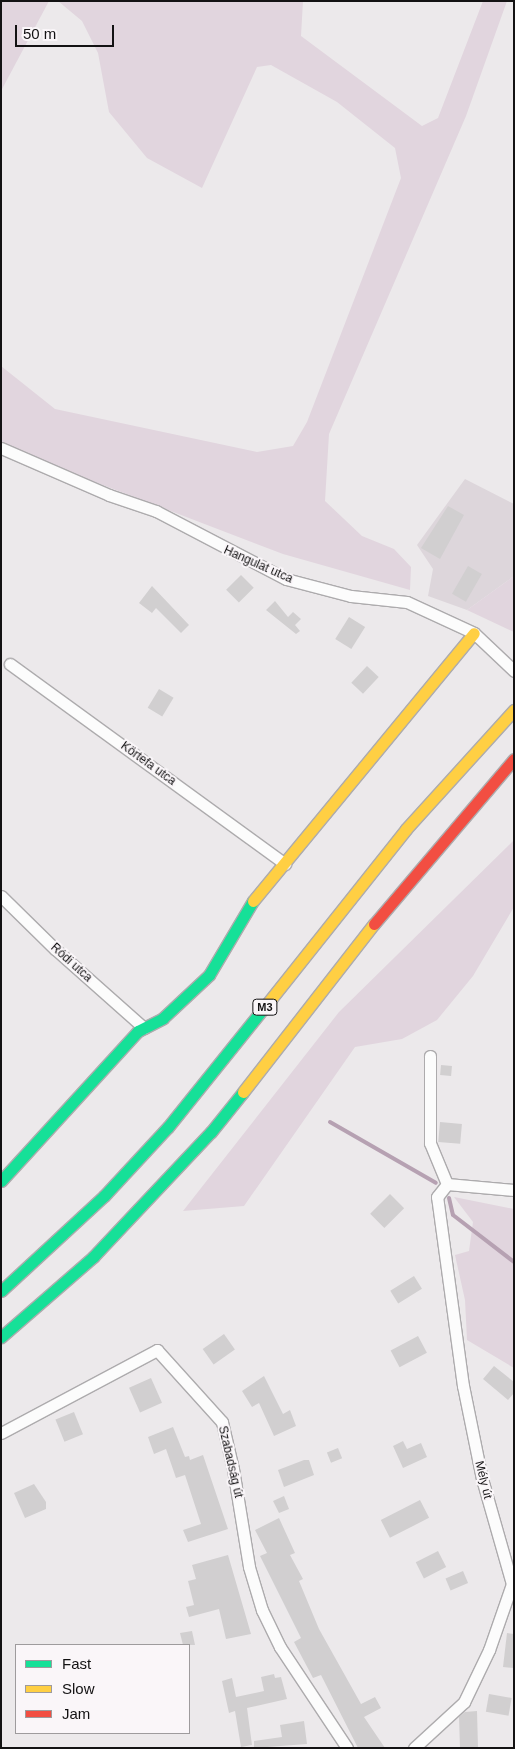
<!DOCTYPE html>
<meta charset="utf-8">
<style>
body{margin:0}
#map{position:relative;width:515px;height:1749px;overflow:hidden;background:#ece9eb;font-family:Arial,sans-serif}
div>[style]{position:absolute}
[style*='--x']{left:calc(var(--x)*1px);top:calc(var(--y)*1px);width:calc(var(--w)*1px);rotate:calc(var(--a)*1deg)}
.built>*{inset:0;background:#ddd6db}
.green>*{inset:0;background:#e1d5de}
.stream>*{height:4px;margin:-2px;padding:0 2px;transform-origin:2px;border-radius:2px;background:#b6a1b2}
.building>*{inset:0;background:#d1cfd0;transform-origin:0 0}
.roads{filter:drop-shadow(1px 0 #adabad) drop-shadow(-1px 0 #adabad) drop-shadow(0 1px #adabad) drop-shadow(0 -1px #adabad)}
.street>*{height:11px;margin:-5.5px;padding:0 5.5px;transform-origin:5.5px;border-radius:5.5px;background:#fcfcfc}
.fast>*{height:11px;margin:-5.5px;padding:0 5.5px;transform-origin:5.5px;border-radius:5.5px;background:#16e098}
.slow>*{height:11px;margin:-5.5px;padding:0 5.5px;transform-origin:5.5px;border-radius:5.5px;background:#ffcf43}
.jam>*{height:11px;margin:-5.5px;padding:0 5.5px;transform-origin:5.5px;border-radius:5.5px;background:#f24e42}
span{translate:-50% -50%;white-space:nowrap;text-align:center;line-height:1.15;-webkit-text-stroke:4px #faf6f9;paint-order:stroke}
.shield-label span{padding:1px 4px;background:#faf6f9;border:1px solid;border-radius:4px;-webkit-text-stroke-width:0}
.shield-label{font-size:11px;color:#131213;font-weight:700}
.street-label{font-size:12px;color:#131213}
.frame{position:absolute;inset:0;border:2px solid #131213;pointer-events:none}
.legend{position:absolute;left:15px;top:1644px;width:175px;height:90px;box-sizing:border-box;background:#faf6f9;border:1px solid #9e9b9d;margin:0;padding:6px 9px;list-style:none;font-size:15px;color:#131213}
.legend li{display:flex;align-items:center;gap:10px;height:25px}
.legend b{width:25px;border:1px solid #9e9b9d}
.scale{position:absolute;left:15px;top:25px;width:99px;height:22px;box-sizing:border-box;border:2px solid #131213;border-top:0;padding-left:6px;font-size:15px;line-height:18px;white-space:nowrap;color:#131213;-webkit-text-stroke:4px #faf6f9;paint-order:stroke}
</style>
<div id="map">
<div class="built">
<div style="clip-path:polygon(465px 479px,514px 504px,514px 576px,467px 610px,428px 596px,433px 569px,417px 545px)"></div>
</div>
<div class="green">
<div style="clip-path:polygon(1px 1px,49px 1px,1px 91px)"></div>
<div style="clip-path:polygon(58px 1px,303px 1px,301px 36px,422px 126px,438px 118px,483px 1px,507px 1px,466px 116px,329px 434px,325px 501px,362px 536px,394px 549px,411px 567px,410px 590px,283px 554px,1px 446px,1px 366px,55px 409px,257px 452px,293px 446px,307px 422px,401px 178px,395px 148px,337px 102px,271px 65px,257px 67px,202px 188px,147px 158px,109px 112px,98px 53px,82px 21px)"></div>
<div style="clip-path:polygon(514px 576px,514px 632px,467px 610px)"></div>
<div style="clip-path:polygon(514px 840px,514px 907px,473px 976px,437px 1020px,402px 1039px,355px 1047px,244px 1206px,183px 1211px,339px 1012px)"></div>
<div style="clip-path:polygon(454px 1197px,514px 1209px,514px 1368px,467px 1340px,465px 1300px,455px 1255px,469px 1251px,473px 1222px)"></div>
</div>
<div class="stream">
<div style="--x:330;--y:1122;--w:122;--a:29.9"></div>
<div style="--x:449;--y:1198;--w:17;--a:77"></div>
<div style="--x:453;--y:1215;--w:77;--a:37.6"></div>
</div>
<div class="building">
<div style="clip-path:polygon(448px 506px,464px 515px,440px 559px,421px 548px)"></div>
<div style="left:468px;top:566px;width:16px;height:32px;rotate:30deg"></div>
<div style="left:241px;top:575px;width:18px;height:21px;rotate:45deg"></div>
<div style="clip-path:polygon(152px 586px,189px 625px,181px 633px,156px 608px,152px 613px,139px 603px)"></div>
<div style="clip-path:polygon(275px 601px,288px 617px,293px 612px,301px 619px,295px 625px,300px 631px,296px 634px,266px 610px)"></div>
<div style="left:349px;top:617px;width:19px;height:26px;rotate:32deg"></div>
<div style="left:367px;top:666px;width:16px;height:23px;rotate:43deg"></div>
<div style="left:159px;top:689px;width:17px;height:22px;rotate:31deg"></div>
<div style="left:441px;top:1065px;width:11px;height:10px;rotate:5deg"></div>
<div style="left:440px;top:1122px;width:22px;height:20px;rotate:5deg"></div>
<div style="left:390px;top:1194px;width:20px;height:28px;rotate:45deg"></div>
<div style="left:414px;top:1276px;width:15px;height:28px;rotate:58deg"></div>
<div style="left:224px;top:1334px;width:19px;height:26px;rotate:55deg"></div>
<div style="left:418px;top:1336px;width:19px;height:31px;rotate:62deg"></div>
<div style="clip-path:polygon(494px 1366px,514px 1382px,514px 1393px,508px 1400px,483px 1379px)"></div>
<div style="clip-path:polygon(264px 1376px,283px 1414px,290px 1410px,296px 1426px,274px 1436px,259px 1403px,252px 1407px,242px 1391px)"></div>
<div style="left:151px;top:1378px;width:27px;height:24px;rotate:66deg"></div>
<div style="left:74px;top:1412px;width:24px;height:20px;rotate:68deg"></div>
<div style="clip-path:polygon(173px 1427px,185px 1457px,189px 1456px,190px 1460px,203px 1455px,228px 1529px,188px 1542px,183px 1530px,201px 1524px,185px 1475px,176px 1478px,166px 1449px,154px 1454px,148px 1437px)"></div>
<div style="clip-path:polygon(403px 1441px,407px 1449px,421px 1443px,427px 1457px,403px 1468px,393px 1446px)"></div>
<div style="left:338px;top:1448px;width:11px;height:12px;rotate:68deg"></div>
<div style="clip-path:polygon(304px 1460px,309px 1460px,314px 1475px,284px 1487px,278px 1470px)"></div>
<div style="clip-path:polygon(34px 1484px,46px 1502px,46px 1509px,25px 1518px,14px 1493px)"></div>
<div style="clip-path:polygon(284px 1496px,289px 1509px,279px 1513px,273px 1501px)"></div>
<div style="left:420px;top:1500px;width:20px;height:44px;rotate:63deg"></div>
<div style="clip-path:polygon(279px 1518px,295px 1553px,290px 1555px,303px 1579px,299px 1581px,319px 1629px,361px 1704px,375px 1697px,381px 1708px,364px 1717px,385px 1748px,358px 1748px,321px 1675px,313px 1678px,294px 1642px,301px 1638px,260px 1556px,267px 1553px,255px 1530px)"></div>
<div style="left:438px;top:1551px;width:18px;height:25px;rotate:63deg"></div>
<div style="clip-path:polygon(228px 1555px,251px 1634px,226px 1639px,219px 1609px,189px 1617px,186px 1607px,194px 1605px,188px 1581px,196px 1579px,192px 1565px)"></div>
<div style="left:463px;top:1571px;width:13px;height:19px;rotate:67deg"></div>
<div style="clip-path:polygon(192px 1631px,195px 1645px,183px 1645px,180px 1633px)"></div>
<div style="clip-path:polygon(507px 1633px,514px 1634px,514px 1668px,503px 1667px)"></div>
<div style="clip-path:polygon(274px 1674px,275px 1678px,281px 1677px,287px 1699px,247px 1708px,252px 1745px,241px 1747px,235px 1711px,229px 1713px,222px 1681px,232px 1678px,236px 1697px,264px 1691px,261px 1677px)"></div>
<div style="left:489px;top:1694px;width:23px;height:18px;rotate:10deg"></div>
<div style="clip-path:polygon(477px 1711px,478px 1748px,460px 1748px,459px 1717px,465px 1712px)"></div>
<div style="clip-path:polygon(304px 1721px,307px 1744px,254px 1748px,254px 1741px,282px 1737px,280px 1725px)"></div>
</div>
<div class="roads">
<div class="street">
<div style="--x:1;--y:448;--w:118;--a:23.5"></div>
<div style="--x:109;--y:495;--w:50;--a:18.8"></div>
<div style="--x:156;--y:511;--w:147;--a:27.6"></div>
<div style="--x:286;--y:579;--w:67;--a:14.7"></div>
<div style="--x:351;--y:596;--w:56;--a:6.1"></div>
<div style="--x:407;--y:602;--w:74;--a:24.8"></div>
<div style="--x:474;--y:633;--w:55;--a:43.5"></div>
<div style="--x:10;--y:664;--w:340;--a:36"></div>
<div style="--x:1;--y:896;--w:76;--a:44.5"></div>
<div style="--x:55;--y:949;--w:119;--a:41.6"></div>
<div style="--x:430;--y:1056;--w:87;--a:90"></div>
<div style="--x:430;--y:1143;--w:44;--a:67.5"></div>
<div style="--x:1;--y:1433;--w:177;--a:-28"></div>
<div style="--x:157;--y:1350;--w:97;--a:47.9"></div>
<div style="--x:222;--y:1422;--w:48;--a:76.8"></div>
<div style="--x:233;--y:1469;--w:99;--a:80.7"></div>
<div style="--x:249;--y:1567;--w:45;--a:73.2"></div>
<div style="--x:262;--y:1610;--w:41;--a:64.1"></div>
<div style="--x:280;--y:1647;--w:121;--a:56.4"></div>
<div style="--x:414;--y:1748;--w:68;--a:-42.6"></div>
<div style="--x:464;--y:1702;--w:58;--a:-64.3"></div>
<div style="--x:489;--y:1650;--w:70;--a:-70.8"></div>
<div style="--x:512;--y:1584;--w:109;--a:-105.9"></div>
<div style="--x:482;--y:1479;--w:95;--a:-101.5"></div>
<div style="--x:463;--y:1386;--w:191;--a:-97.8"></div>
<div style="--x:437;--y:1197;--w:16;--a:-52"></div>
<div style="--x:447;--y:1184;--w:67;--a:5.1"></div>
</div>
<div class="fast">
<div style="--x:1;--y:1181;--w:203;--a:-47.6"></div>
<div style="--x:138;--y:1031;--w:28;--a:-27"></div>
<div style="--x:163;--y:1018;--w:63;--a:-43.1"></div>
<div style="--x:209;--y:975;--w:86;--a:-59.3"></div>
<div style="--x:1;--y:1291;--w:140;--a:-42.7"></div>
<div style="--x:104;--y:1196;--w:94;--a:-47.2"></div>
<div style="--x:168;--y:1127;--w:151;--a:-51.2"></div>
<div style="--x:1;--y:1337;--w:122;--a:-41"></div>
<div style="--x:93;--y:1257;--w:172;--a:-46.7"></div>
<div style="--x:211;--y:1132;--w:51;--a:-51.3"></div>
</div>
<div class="slow">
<div style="--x:253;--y:901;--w:347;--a:-50.5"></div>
<div style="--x:263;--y:1009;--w:230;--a:-51.5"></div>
<div style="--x:406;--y:829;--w:161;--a:-47.8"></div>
<div style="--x:243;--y:1092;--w:213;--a:-52.1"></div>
</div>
<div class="jam">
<div style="--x:374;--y:924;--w:216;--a:-49.7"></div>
</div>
</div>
<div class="shield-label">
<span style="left:265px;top:1007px">M3</span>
</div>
<div class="street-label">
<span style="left:258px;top:565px;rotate:24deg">Hangulat utca</span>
<span style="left:148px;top:764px;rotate:36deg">Körtefa utca</span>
<span style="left:71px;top:963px;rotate:42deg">Ródi utca</span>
<span style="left:230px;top:1462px;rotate:77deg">Szabadság út</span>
<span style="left:483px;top:1480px;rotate:76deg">Mély út</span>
</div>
<div class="frame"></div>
<ul class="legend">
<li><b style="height:6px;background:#16e098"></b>Fast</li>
<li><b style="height:6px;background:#ffcf43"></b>Slow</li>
<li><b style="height:6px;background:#f24e42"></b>Jam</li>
</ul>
<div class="scale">50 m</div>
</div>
